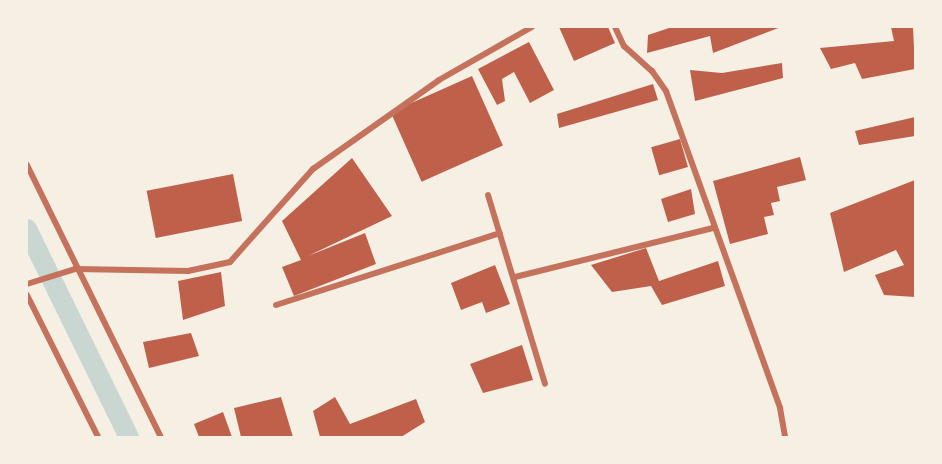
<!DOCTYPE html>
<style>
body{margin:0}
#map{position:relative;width:942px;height:464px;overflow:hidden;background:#f6efe4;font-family:Commissioner,sans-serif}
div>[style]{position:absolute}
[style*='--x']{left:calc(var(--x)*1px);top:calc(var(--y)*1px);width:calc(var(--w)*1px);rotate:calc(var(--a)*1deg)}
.canal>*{height:20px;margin:-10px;padding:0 10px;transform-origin:10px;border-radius:10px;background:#c9d6d2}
.building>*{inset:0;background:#bf614a;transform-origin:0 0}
.minor>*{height:6px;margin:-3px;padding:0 3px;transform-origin:3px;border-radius:3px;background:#c5725c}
span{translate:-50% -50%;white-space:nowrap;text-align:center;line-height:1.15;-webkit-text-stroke:5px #f6efe4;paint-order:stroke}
.frame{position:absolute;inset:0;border:28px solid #f6efe4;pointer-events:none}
</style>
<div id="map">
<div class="canal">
<div style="--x:27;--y:229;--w:232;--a:63.9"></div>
</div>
<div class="building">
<div style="clip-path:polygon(559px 27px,608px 27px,615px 43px,574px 61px)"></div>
<div style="clip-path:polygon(672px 27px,781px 27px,713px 53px,710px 36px,647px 53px,648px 35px)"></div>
<div style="clip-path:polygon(891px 27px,913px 27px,915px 69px,862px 79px,855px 63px,831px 69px,820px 48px,894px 41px)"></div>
<div style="clip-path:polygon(529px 42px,554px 90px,530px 103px,514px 72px,502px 79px,505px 101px,497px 105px,478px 69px)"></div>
<div style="clip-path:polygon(782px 63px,783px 78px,695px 101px,690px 70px,722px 73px)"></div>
<div style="left:472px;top:76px;width:76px;height:89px;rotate:66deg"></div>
<div style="clip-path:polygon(653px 84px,658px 100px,559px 128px,557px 114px)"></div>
<div style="clip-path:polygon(915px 117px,915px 136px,859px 145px,855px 131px)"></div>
<div style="left:680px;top:139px;width:29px;height:30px;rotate:74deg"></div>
<div style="clip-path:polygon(800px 157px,806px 180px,777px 187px,780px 201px,771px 203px,774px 215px,764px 217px,768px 234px,730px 244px,713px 181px)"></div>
<div style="clip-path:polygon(352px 158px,392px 216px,308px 256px,365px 233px,376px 264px,294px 296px,282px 267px,301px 260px,282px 221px)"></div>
<div style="left:233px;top:174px;width:48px;height:88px;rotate:79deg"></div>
<div style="clip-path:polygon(915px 180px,915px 297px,884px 295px,875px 275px,904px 265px,896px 250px,844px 272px,830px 213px)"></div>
<div style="clip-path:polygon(691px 189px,695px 214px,668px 222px,661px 199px)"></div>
<div style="clip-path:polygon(646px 248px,659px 281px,718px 261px,725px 286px,662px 305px,651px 286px,612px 292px,591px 265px)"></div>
<div style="clip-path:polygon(495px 265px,510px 304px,486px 313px,482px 302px,461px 310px,451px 283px)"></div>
<div style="clip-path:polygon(221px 272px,225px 306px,183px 320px,178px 281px)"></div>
<div style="clip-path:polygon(191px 333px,199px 356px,149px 368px,143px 342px)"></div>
<div style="clip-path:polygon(522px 345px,533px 380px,483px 393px,470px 364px)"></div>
<div style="clip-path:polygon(281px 397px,293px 437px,241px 437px,234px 408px)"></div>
<div style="clip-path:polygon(335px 397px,350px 424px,416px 399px,425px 422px,401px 437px,320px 437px,313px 411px)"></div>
<div style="clip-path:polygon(223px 412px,232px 437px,199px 437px,194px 424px)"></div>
</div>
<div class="minor">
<div style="--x:615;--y:27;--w:21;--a:65"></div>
<div style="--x:624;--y:46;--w:38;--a:42"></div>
<div style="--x:652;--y:71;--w:24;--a:55"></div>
<div style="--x:666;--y:91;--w:337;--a:70.2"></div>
<div style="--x:780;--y:408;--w:29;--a:80"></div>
<div style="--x:27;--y:165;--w:303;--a:63.8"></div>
<div style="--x:488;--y:195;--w:197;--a:73.2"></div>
<div style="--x:515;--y:277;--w:204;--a:-13.9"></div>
<div style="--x:27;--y:284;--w:50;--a:-17.4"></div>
<div style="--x:75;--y:269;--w:113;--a:1"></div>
<div style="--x:188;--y:271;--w:43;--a:-12.1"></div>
<div style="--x:230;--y:262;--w:125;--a:-48.3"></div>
<div style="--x:313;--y:169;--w:154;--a:-35.2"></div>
<div style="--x:439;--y:80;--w:107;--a:-29.7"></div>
<div style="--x:27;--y:295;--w:159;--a:63.4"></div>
<div style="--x:276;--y:305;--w:235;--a:-17.8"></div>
</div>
<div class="frame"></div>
</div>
